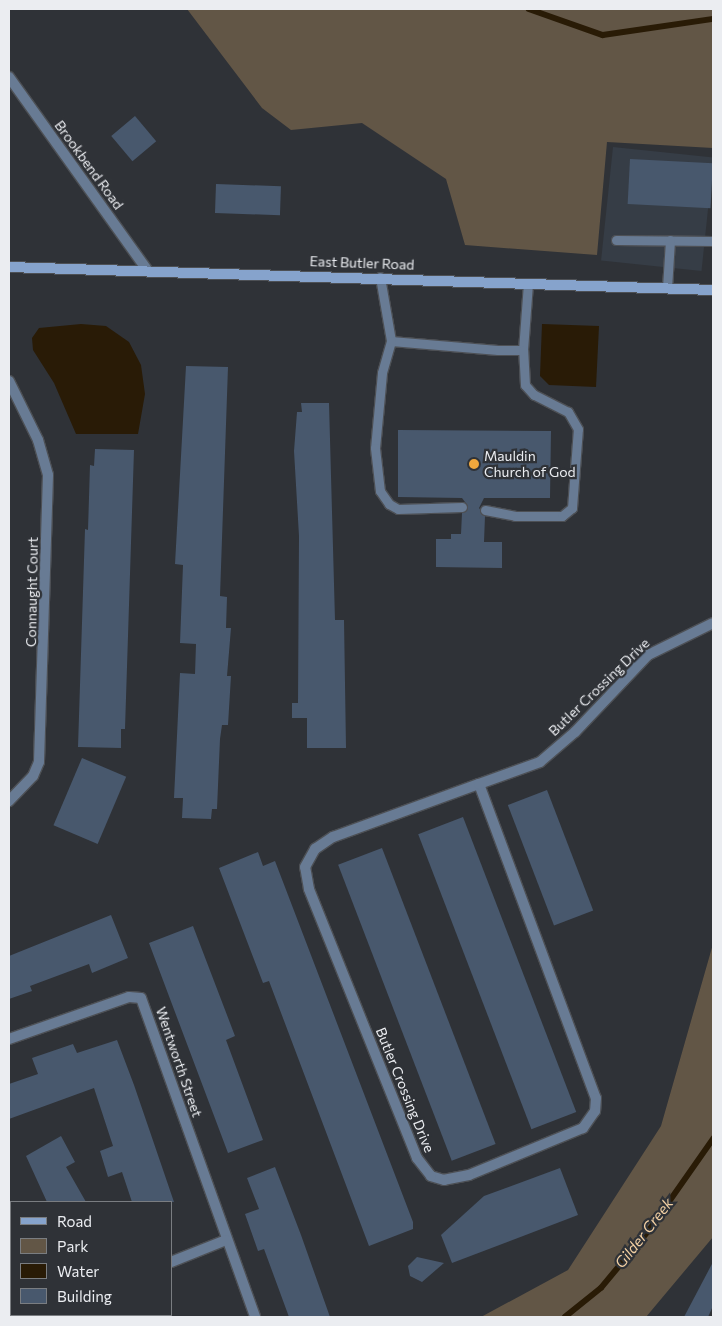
<!DOCTYPE html>
<style>
body{margin:0}
#map{position:relative;width:722px;height:1326px;overflow:hidden;background:#2f3237;font-family:Commissioner,sans-serif}
div>[style]{position:absolute}
[style*='--x']{left:calc(var(--x)*1px);top:calc(var(--y)*1px);width:calc(var(--w)*1px);rotate:calc(var(--a)*1deg)}
.built>*{inset:0;background:#363d46;transform-origin:0 0}
.green>*{inset:0;background:#625646}
.water>*{inset:0;background:#291b06}
.stream>*{height:5.5px;margin:-2.75px;padding:0 2.75px;transform-origin:2.75px;border-radius:2.75px;background:#291b06}
.building>*{inset:0;background:#48586d;transform-origin:0 0}
.roads{filter:drop-shadow(1px 0 #4d5055) drop-shadow(-1px 0 #4d5055) drop-shadow(0 1px #4d5055) drop-shadow(0 -1px #4d5055)}
.service>*{height:9px;margin:-4.5px;padding:0 4.5px;transform-origin:4.5px;border-radius:4.5px;background:#687b94}
.minor>*{height:10px;margin:-5px;padding:0 5px;transform-origin:5px;border-radius:5px;background:#687b94}
.secondary>*{height:10px;margin:-5px;padding:0 5px;transform-origin:5px;border-radius:5px;background:#86a3cc}
.dots>*{width:14px;height:14px;translate:-50% -50%;box-sizing:border-box;border:2px solid #2f3237;border-radius:50%}
span{translate:-50% -50%;white-space:nowrap;text-align:center;line-height:1.15;-webkit-text-stroke:4.5px #2f3237;paint-order:stroke}
.street-label{font-size:14px;color:#ebedf1}
.poi-label{font-size:14px;color:#ebedf1}
.left{translate:0 -50%;text-align:left}
.water-label{font-size:15px;color:#f3d0a3;font-style:italic}
.frame{position:absolute;inset:0;border:10px solid #ebedf1;pointer-events:none}
.legend{position:absolute;left:10px;top:1201px;width:162px;height:115px;box-sizing:border-box;background:#2f3237;border:1px solid #7a7d81;margin:0;padding:6px 9px;list-style:none;font-size:15px;color:#ebedf1}
.legend li{display:flex;align-items:center;gap:10px;height:25px}
.legend b{width:25px;border:1px solid #7a7d81}
</style>
<div id="map">
<div class="built">
<div style="left:613px;top:147px;width:101px;height:114px;rotate:6deg"></div>
</div>
<div class="green">
<div style="clip-path:polygon(187px 9px,713px 9px,713px 148px,607px 142px,597px 255px,465px 245px,446px 179px,362px 123px,291px 130px,262px 108px)"></div>
<div style="clip-path:polygon(713px 944px,713px 1237px,646px 1317px,481px 1317px,568px 1270px,661px 1126px)"></div>
</div>
<div class="water">
<div style="clip-path:polygon(81px 324px,106px 326px,129px 342px,141px 365px,145px 394px,138px 434px,76px 434px,54px 383px,33px 350px,32px 338px,39px 328px)"></div>
<div style="clip-path:polygon(542px 324px,599px 326px,596px 387px,549px 385px,540px 376px)"></div>
</div>
<div class="stream">
<div style="--x:529;--y:9;--w:78;--a:19.4"></div>
<div style="--x:603;--y:35;--w:111;--a:-8.3"></div>
<div style="--x:565;--y:1317;--w:46;--a:-38.9"></div>
<div style="--x:601;--y:1288;--w:77;--a:-50.3"></div>
<div style="--x:650;--y:1229;--w:110;--a:-55"></div>
</div>
<div class="building">
<div style="left:135px;top:116px;width:33px;height:31px;rotate:50deg"></div>
<div style="left:630px;top:159px;width:83px;height:45px;rotate:3deg"></div>
<div style="left:216px;top:184px;width:65px;height:29px;rotate:2deg"></div>
<div style="clip-path:polygon(186px 366px,228px 367px,220px 596px,227px 597px,226px 628px,231px 628px,227px 676px,231px 676px,228px 725px,222px 725px,220px 739px,217px 809px,212px 809px,211px 819px,182px 818px,183px 798px,174px 798px,180px 673px,195px 674px,196px 644px,180px 643px,183px 565px,175px 564px)"></div>
<div style="clip-path:polygon(301px 403px,329px 403px,335px 620px,344px 620px,346px 748px,307px 748px,307px 718px,292px 718px,292px 703px,298px 703px,299px 536px,294px 451px,297px 412px,302px 412px)"></div>
<div style="clip-path:polygon(398px 430px,551px 431px,550px 498px,484px 498px,479px 508px,485px 516px,484px 542px,502px 542px,502px 568px,436px 567px,436px 539px,451px 539px,451px 534px,461px 534px,462px 513px,468px 506px,462px 498px,398px 497px)"></div>
<div style="clip-path:polygon(95px 449px,134px 450px,125px 729px,121px 729px,121px 748px,78px 747px,85px 529px,88px 530px,90px 465px,94px 466px)"></div>
<div style="left:82px;top:758px;width:48px;height:73px;rotate:23deg"></div>
<div style="left:547px;top:790px;width:129px;height:42px;rotate:69deg"></div>
<div style="left:463px;top:817px;width:316px;height:48px;rotate:69deg"></div>
<div style="left:382px;top:848px;width:317px;height:47px;rotate:69deg"></div>
<div style="clip-path:polygon(258px 852px,263px 866px,275px 861px,413px 1222px,413px 1229px,369px 1246px,269px 981px,263px 983px,219px 868px)"></div>
<div style="clip-path:polygon(111px 915px,128px 958px,92px 973px,89px 964px,30px 986px,32px 991px,9px 999px,9px 956px)"></div>
<div style="clip-path:polygon(193px 926px,235px 1036px,226px 1040px,263px 1140px,228px 1153px,149px 943px)"></div>
<div style="clip-path:polygon(117px 1040px,134px 1085px,174px 1202px,132px 1202px,122px 1172px,108px 1177px,100px 1151px,113px 1146px,94px 1088px,9px 1119px,9px 1084px,38px 1074px,32px 1058px,73px 1044px,77px 1053px)"></div>
<div style="clip-path:polygon(61px 1136px,75px 1162px,66px 1167px,86px 1202px,47px 1202px,26px 1156px)"></div>
<div style="clip-path:polygon(275px 1167px,301px 1235px,330px 1317px,289px 1317px,264px 1249px,258px 1251px,245px 1214px,259px 1209px,247px 1178px)"></div>
<div style="clip-path:polygon(560px 1168px,578px 1215px,452px 1263px,441px 1235px,484px 1196px)"></div>
<div style="clip-path:polygon(417px 1257px,444px 1263px,422px 1282px,410px 1276px,408px 1266px)"></div>
<div style="clip-path:polygon(713px 1262px,713px 1306px,708px 1317px,684px 1317px)"></div>
</div>
<div class="roads">
<div class="service">
<div style="--x:616;--y:240;--w:97;--a:0.6"></div>
<div style="--x:380;--y:277;--w:65;--a:80.2"></div>
<div style="--x:391;--y:341;--w:107;--a:4.8"></div>
<div style="--x:498;--y:350;--w:25;--a:0"></div>
<div style="--x:523;--y:350;--w:67;--a:-85.7"></div>
<div style="--x:667;--y:288;--w:48;--a:-86.4"></div>
<div style="--x:391;--y:341;--w:33;--a:106"></div>
<div style="--x:382;--y:373;--w:75;--a:95.3"></div>
<div style="--x:375;--y:448;--w:43;--a:83.4"></div>
<div style="--x:380;--y:491;--w:16;--a:55"></div>
<div style="--x:389;--y:504;--w:10;--a:29"></div>
<div style="--x:398;--y:509;--w:64;--a:-1.8"></div>
<div style="--x:485;--y:510;--w:31;--a:11"></div>
<div style="--x:515;--y:516;--w:47;--a:0"></div>
<div style="--x:562;--y:516;--w:13;--a:-39"></div>
<div style="--x:572;--y:508;--w:79;--a:-85.7"></div>
<div style="--x:578;--y:429;--w:20;--a:-120"></div>
<div style="--x:568;--y:412;--w:38;--a:-153"></div>
<div style="--x:534;--y:395;--w:13;--a:-132"></div>
<div style="--x:525;--y:385;--w:35;--a:-93"></div>
</div>
<div class="minor">
<div style="--x:9;--y:77;--w:237;--a:54.4"></div>
<div style="--x:9;--y:381;--w:66;--a:63.8"></div>
<div style="--x:38;--y:440;--w:36;--a:74"></div>
<div style="--x:48;--y:475;--w:287;--a:91.8"></div>
<div style="--x:39;--y:762;--w:15;--a:113"></div>
<div style="--x:33;--y:776;--w:35;--a:134"></div>
<div style="--x:479;--y:784;--w:335;--a:69.6"></div>
<div style="--x:596;--y:1098;--w:13;--a:94"></div>
<div style="--x:595;--y:1111;--w:21;--a:125"></div>
<div style="--x:583;--y:1128;--w:123;--a:157.6"></div>
<div style="--x:469;--y:1175;--w:25;--a:169"></div>
<div style="--x:444;--y:1180;--w:14;--a:-163"></div>
<div style="--x:431;--y:1176;--w:23;--a:-128"></div>
<div style="--x:417;--y:1158;--w:290;--a:-111.9"></div>
<div style="--x:309;--y:889;--w:22;--a:-100"></div>
<div style="--x:305;--y:867;--w:21;--a:-61"></div>
<div style="--x:315;--y:849;--w:22;--a:-34"></div>
<div style="--x:333;--y:837;--w:155;--a:-20"></div>
<div style="--x:479;--y:784;--w:65;--a:-19.8"></div>
<div style="--x:540;--y:762;--w:46;--a:-40.6"></div>
<div style="--x:575;--y:732;--w:106;--a:-46.5"></div>
<div style="--x:648;--y:655;--w:72;--a:-26.2"></div>
<div style="--x:9;--y:1039;--w:127;--a:-19.3"></div>
<div style="--x:129;--y:997;--w:12;--a:5"></div>
<div style="--x:141;--y:998;--w:339;--a:70.3"></div>
<div style="--x:9;--y:1210;--w:7;--a:74"></div>
<div style="--x:171;--y:1262;--w:59;--a:-21.8"></div>
<div style="--x:40;--y:1317;--w:5;--a:-22"></div>
</div>
<div class="secondary">
<div style="--x:9;--y:267;--w:704;--a:1.87"></div>
</div>
</div>
<div class="dots">
<div style="left:474px;top:464px;background:#efa73d"></div>
</div>
<div class="street-label">
<span style="left:89px;top:165px;rotate:54deg">Brookbend Road</span>
<span style="left:362px;top:263px;rotate:2deg">East Butler Road</span>
<span style="left:32px;top:592px;rotate:-89deg">Connaught Court</span>
<span style="left:599px;top:687px;rotate:-44deg">Butler Crossing Drive</span>
<span style="left:179px;top:1062px;rotate:71deg">Wentworth Street</span>
<span style="left:405px;top:1090px;rotate:68deg">Butler Crossing Drive</span>
</div>
<div class="poi-label">
<span class="left" style="left:484px;top:464px">Mauldin<br>Church of God</span>
</div>
<div class="water-label">
<span style="left:644px;top:1233px;rotate:-52deg">Gilder Creek</span>
</div>
<div class="frame"></div>
<ul class="legend">
<li><b style="height:6px;background:#86a3cc"></b>Road</li>
<li><b style="height:14px;background:#625646"></b>Park</li>
<li><b style="height:14px;background:#291b06"></b>Water</li>
<li><b style="height:14px;background:#48586d"></b>Building</li>
</ul>
</div>
